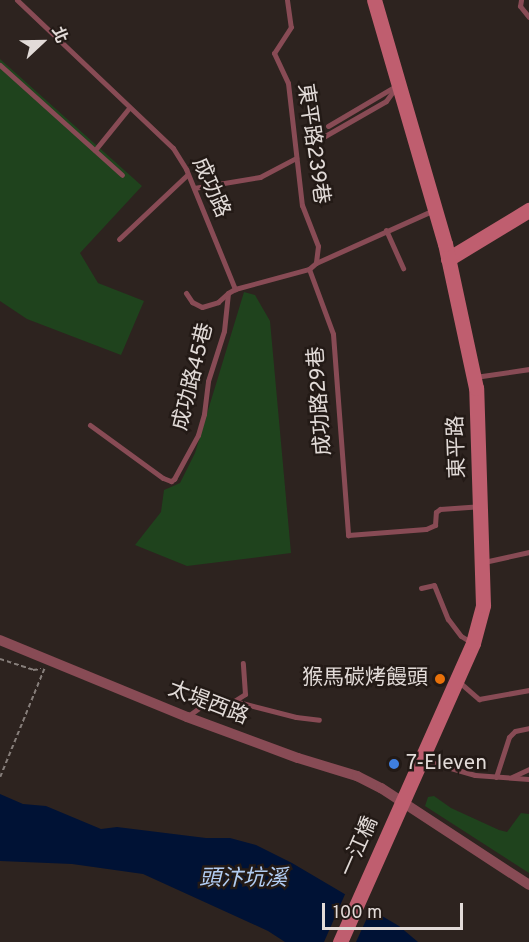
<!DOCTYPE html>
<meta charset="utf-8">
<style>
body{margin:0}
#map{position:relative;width:529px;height:942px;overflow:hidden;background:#2d231f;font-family:Overpass,"Noto Sans TC",sans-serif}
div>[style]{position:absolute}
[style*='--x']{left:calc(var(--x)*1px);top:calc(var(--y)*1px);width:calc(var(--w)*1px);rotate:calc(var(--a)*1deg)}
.green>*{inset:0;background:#1f431d}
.water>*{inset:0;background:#001235}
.pier>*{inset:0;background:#2d231f}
.path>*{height:1.5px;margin-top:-0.75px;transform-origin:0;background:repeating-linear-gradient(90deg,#867e7a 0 4.5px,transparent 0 7.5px)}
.lane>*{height:5px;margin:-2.5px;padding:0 2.5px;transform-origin:2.5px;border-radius:2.5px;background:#884b55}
.street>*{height:10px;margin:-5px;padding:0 5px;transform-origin:5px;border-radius:5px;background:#884b55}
.secondary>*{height:15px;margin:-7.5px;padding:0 7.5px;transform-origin:7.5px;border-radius:7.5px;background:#bf5e6f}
.dots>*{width:16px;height:16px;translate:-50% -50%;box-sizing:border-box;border:3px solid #231a16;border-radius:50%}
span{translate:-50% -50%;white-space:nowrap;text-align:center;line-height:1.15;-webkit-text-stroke:5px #231a16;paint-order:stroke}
.street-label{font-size:21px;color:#e2dbd8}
.poi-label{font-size:21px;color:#e2dbd8}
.right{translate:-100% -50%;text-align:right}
.left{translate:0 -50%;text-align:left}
.water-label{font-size:22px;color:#b2cdf3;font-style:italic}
.north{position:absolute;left:12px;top:12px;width:60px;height:60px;-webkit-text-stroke:4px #231a16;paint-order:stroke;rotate:68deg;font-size:16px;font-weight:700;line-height:24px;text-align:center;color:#e2dbd8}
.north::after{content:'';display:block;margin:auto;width:21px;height:27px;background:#e2dbd8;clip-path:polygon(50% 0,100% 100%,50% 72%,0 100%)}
.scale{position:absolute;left:322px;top:903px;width:141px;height:27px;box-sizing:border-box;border:3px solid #e2dbd8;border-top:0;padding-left:8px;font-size:18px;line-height:21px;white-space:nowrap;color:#e2dbd8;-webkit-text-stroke:4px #231a16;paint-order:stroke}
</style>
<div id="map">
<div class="green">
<div style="clip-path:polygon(0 59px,142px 186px,80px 253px,98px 283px,144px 301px,121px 355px,27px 319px,0 301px)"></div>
<div style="clip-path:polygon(244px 292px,255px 295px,270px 321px,291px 553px,187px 566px,135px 545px,161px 512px,164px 490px,180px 483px,195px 453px)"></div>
<div style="clip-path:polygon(434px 796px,451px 808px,499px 830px,507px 832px,521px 813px,529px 814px,529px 873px,425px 806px,428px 797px)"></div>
</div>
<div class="water">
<div style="clip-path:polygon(0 794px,23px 804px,46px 806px,101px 829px,117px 827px,206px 838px,230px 838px,256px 845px,292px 863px,399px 926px,418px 942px,285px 942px,268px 931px,143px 874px,72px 864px,0 861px)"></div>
</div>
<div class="pier">
<div style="clip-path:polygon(346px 892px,372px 907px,356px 942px,324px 942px)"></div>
</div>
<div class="path">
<div style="--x:0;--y:659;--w:35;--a:18"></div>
<div style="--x:33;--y:670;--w:8;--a:-7"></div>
<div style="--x:0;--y:777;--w:117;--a:-67.8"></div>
</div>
<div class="lane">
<div style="--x:17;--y:0;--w:215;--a:43.5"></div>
<div style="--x:173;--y:148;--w:25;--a:58"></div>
<div style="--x:186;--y:169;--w:130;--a:67.8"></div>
<div style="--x:235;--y:289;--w:77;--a:-15.1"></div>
<div style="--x:309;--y:269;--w:9;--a:-41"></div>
<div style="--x:316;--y:263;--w:129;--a:-24.2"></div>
<div style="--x:287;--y:0;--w:27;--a:82"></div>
<div style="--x:291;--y:27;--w:31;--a:123"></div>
<div style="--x:274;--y:53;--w:33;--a:65"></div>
<div style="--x:288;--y:83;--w:123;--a:83.5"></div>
<div style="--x:302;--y:205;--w:44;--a:68.7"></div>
<div style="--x:318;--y:246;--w:17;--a:97"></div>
<div style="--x:521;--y:0;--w:6;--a:99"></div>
<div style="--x:520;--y:6;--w:14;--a:51"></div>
<div style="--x:0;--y:65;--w:164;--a:42"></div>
<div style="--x:328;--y:126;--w:77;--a:-30.6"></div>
<div style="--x:318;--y:140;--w:78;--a:-29.8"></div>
<div style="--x:386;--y:101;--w:19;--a:-54"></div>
<div style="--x:95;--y:150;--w:54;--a:-51"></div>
<div style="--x:194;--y:188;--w:67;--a:-9.5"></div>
<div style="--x:260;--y:177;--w:41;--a:-27.8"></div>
<div style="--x:386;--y:230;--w:42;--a:65.9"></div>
<div style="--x:119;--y:239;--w:93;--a:-43.3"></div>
<div style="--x:309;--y:269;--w:69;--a:69.7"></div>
<div style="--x:333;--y:334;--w:202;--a:85.7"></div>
<div style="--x:348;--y:535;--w:78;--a:-4.4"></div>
<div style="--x:426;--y:529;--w:10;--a:-24"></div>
<div style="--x:435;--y:525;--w:13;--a:-86"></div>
<div style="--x:436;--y:512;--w:5;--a:-37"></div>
<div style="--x:440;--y:509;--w:39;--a:-4"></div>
<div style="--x:186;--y:293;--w:11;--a:56"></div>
<div style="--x:192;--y:302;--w:11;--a:27"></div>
<div style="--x:202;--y:307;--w:17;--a:-17"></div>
<div style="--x:218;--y:302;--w:13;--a:-42"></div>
<div style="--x:475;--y:377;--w:55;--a:-8.4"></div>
<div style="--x:90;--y:425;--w:90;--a:36"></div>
<div style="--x:163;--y:478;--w:9;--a:21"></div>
<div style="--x:171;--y:481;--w:4;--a:-34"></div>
<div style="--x:174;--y:479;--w:50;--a:-61.4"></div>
<div style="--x:198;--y:435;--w:22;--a:-74"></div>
<div style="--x:204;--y:414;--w:33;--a:-83"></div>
<div style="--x:208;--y:381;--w:52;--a:-72.3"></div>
<div style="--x:224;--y:331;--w:38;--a:-84"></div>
<div style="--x:228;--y:293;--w:8;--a:-30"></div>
<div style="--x:484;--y:562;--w:46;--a:-12.5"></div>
<div style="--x:421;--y:588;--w:13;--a:-13"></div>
<div style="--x:434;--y:585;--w:37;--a:68"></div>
<div style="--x:448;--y:619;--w:21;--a:53"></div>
<div style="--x:461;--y:636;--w:13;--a:32"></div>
<div style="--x:458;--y:681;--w:28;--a:41"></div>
<div style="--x:479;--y:699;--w:51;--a:-10.2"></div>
<div style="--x:234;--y:701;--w:13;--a:-32"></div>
<div style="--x:245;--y:694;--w:31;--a:-94"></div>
<div style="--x:188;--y:716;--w:17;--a:-36"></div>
<div style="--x:202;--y:706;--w:20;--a:-18"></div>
<div style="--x:221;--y:700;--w:13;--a:4"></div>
<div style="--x:234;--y:701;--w:64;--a:14.5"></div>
<div style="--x:296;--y:717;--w:23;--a:7"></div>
<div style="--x:423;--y:760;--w:54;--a:16.1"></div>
<div style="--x:475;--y:775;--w:54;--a:4.2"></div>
<div style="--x:496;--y:777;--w:42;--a:-72"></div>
<div style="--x:509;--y:737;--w:8;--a:-45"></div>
<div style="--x:515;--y:731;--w:14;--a:-12"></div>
<div style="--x:512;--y:777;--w:19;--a:-25"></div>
</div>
<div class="street">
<div style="--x:0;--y:640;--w:202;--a:22.4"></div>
<div style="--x:187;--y:717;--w:118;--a:20.3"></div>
<div style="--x:298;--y:758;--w:62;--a:17"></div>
<div style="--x:357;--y:776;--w:27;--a:27"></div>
<div style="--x:381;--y:788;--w:177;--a:33.2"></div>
</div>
<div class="secondary">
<div style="--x:448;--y:259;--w:95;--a:-31.2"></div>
<div style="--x:340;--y:942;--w:327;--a:-66"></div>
<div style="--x:473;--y:643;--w:39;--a:-75"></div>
<div style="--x:483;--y:605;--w:217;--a:-91.8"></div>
<div style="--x:476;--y:388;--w:147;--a:-102.1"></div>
<div style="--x:445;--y:244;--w:254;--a:-106.2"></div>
</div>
<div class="dots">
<div style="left:440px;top:679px;background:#e8710a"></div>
<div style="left:394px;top:764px;background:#3f7fe0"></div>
</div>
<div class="street-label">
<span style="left:312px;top:144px;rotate:82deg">東平路239巷</span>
<span style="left:210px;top:188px;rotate:66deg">成功路</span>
<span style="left:194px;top:377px;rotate:-76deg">成功路45巷</span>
<span style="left:321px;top:401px;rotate:-94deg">成功路29巷</span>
<span style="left:458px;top:447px;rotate:-92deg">東平路</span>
<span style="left:208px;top:704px;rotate:21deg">太堤西路</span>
<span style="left:360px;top:847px;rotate:-66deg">一江橋</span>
</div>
<div class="poi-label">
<span class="right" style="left:428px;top:679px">猴馬碳烤饅頭</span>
<span class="left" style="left:406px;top:764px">7-Eleven</span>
</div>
<div class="water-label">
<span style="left:243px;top:880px">頭汴坑溪</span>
</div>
<div class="north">北</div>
<div class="scale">100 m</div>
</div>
